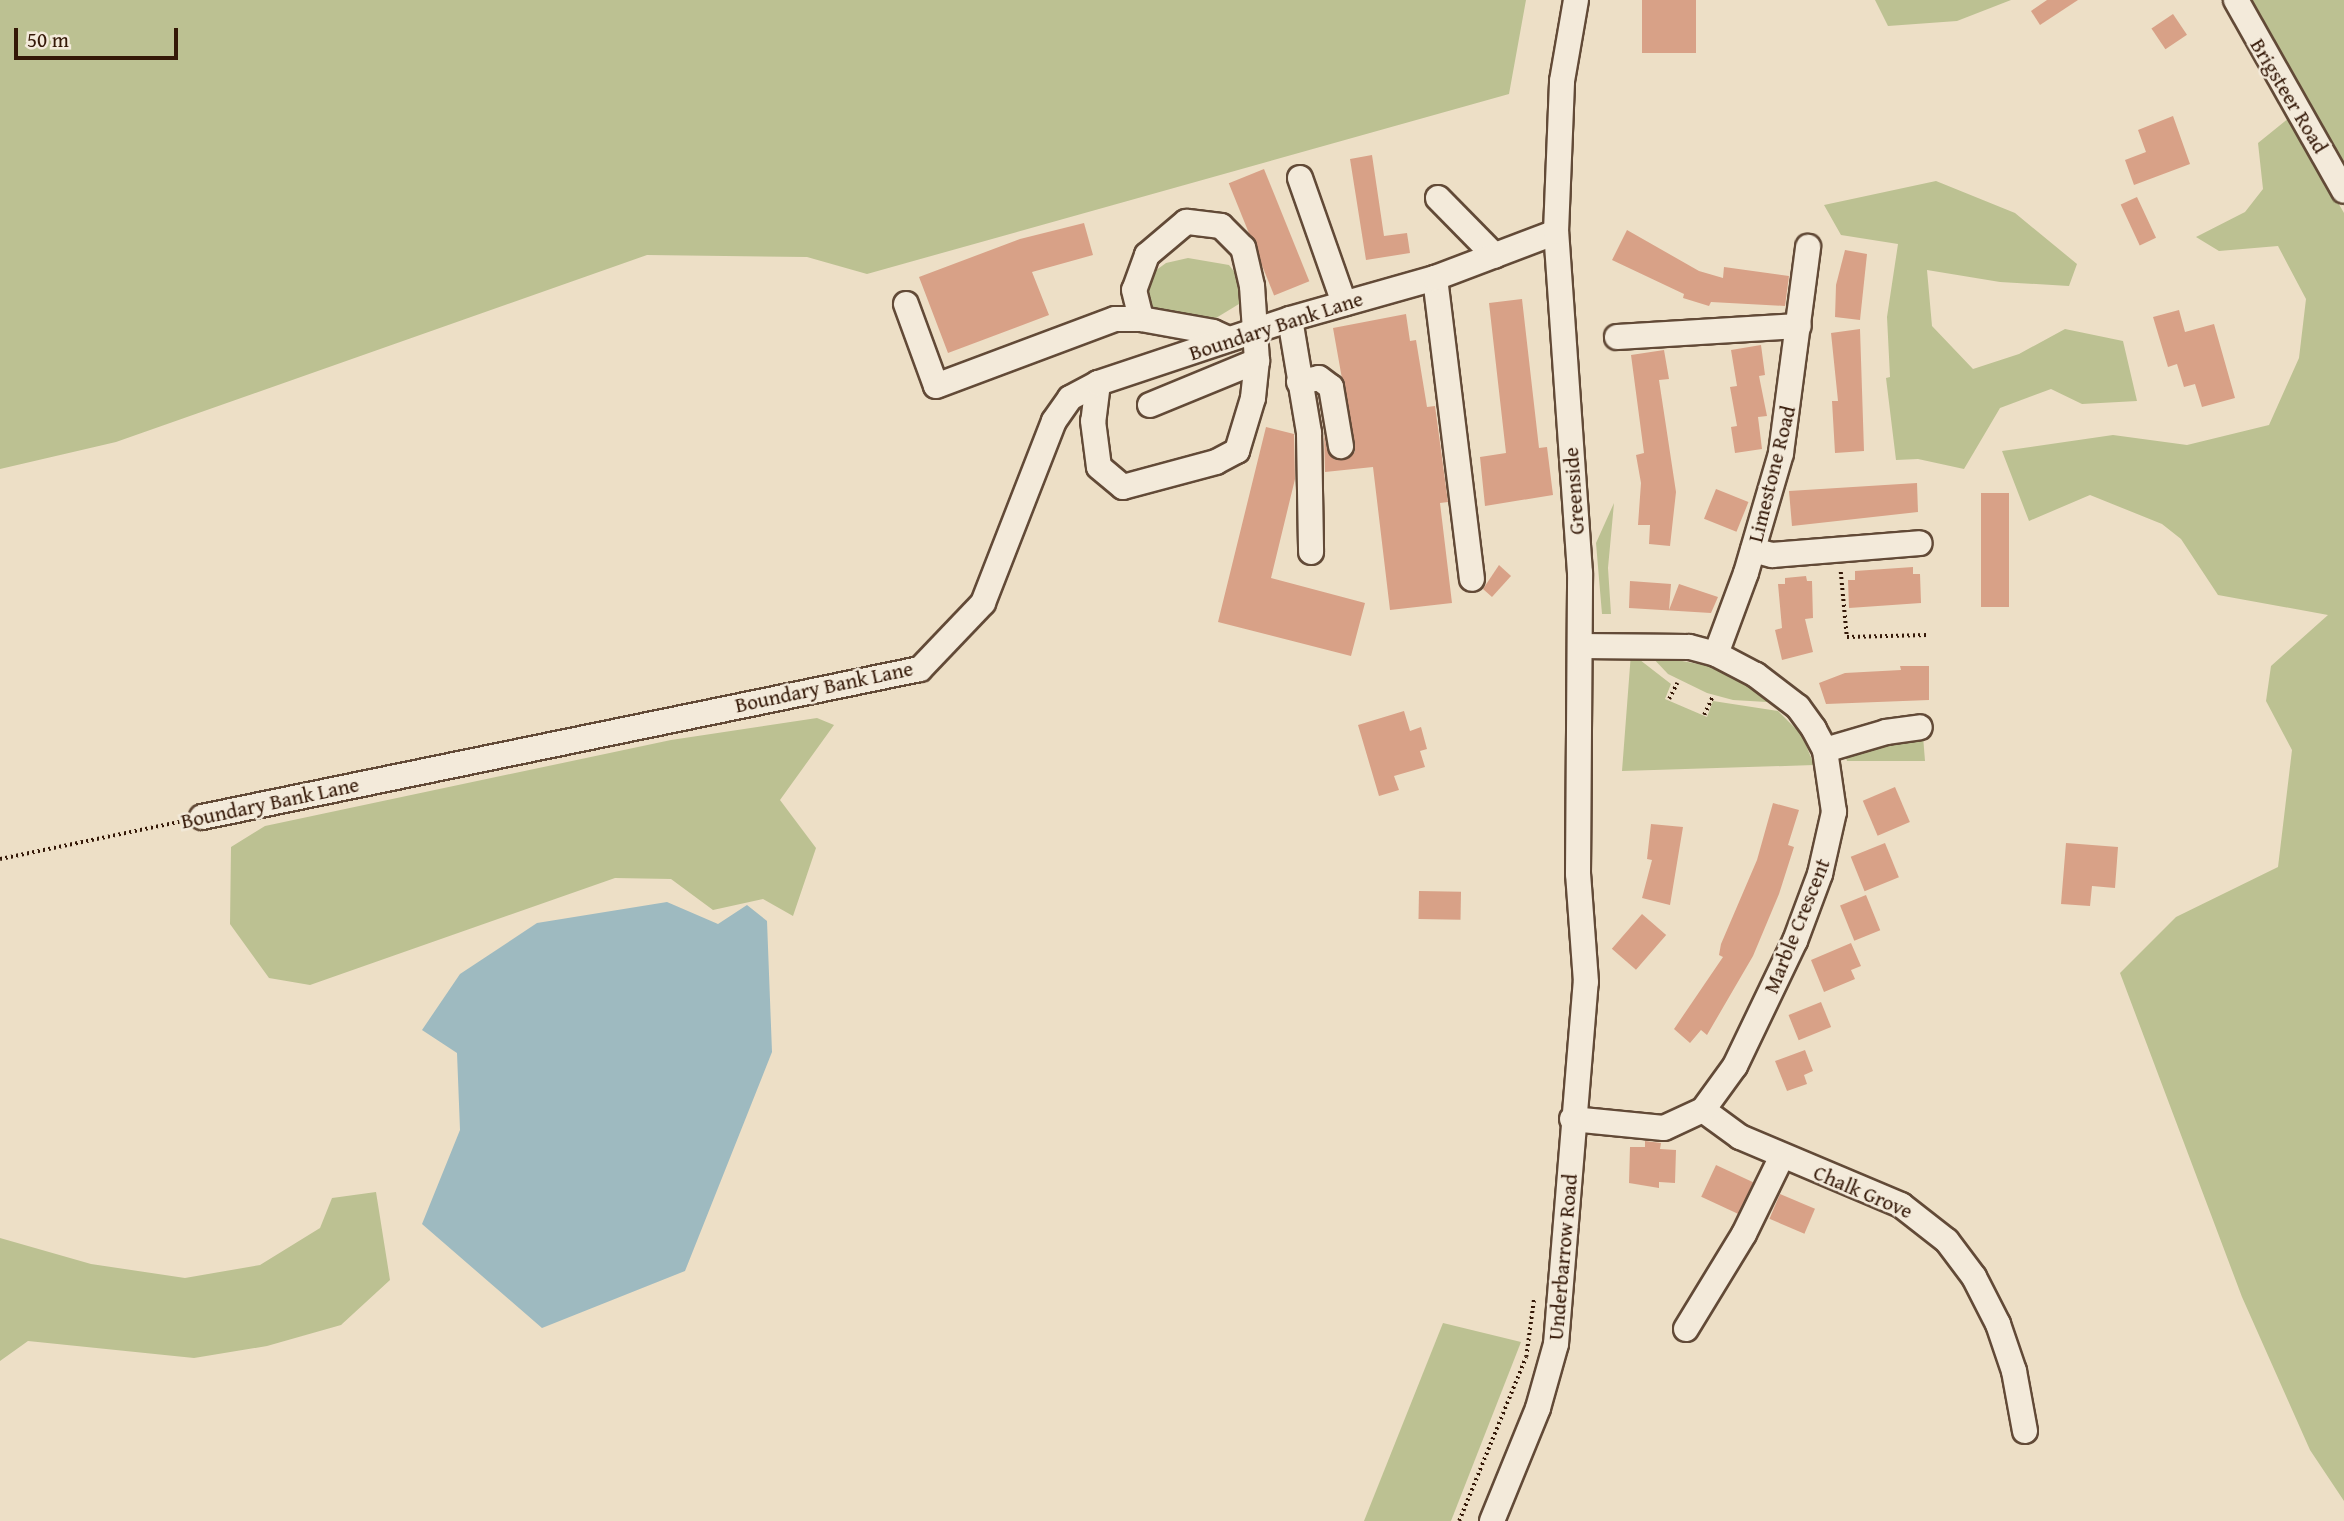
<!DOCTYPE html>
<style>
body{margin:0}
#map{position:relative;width:2344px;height:1521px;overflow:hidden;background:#eddfc6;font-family:"Gentium Book Plus",serif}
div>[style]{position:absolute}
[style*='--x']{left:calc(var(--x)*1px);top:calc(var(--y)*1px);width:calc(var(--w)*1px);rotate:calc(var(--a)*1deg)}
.green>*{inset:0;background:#bcc192}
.water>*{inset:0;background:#9ebac0}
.building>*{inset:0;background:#d8a187;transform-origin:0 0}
.path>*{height:3.5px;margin-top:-1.75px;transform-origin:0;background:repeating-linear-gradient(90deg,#341807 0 2px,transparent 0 5.5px)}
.roads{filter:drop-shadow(2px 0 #624a37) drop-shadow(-2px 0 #624a37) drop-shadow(0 2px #624a37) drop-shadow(0 -2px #624a37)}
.minor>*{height:24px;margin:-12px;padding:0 12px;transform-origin:12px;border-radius:12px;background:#f3eada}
span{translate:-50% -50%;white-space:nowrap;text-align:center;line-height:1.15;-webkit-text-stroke:5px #f3eada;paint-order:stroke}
.street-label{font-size:21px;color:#341807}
.scale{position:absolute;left:14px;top:28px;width:164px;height:32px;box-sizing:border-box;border:4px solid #341807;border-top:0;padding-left:9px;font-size:21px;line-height:24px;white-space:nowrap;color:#341807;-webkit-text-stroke:5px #f3eada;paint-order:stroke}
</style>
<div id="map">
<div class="green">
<div style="clip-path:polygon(0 0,1526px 0,1509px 94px,867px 274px,807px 257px,647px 255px,116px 442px,0 469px)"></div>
<div style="clip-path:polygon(1875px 0,2011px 0,1957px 21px,1888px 26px)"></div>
<div style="clip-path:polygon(2250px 0,2344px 0,2344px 165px,2255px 13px)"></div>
<div style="clip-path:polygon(2289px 118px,2344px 213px,2344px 1501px,2310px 1450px,2242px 1297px,2120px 973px,2176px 917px,2278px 867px,2292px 750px,2266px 701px,2271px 666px,2328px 615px,2218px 595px,2181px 539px,2162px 524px,2090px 495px,2029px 521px,2002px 451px,2113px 435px,2187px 445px,2269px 425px,2299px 358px,2306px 299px,2278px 246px,2219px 251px,2196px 237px,2245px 212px,2263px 189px,2258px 143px)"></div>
<div style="clip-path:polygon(1936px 181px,2015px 213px,2077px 264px,2069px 286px,2000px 282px,1927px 270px,1932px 326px,1973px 369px,2019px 354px,2065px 329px,2123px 341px,2137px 401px,2082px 404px,2051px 389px,2000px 408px,1964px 469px,1918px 459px,1896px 460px,1886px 378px,1890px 377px,1887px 317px,1898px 244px,1841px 235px,1824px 205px)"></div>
<div style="clip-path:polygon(1188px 258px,1229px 265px,1239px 278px,1239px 304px,1216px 318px,1149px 307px,1148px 276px,1166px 263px)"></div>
<div style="clip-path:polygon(1614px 503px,1608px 568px,1611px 614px,1602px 614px,1596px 543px)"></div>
<div style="clip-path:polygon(1631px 653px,1671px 684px,1665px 699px,1707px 717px,1713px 701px,1778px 711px,1802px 735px,1814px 765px,1622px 771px)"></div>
<div style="clip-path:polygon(1650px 655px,1725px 669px,1772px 698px,1767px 702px,1733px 700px,1707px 693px,1668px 674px)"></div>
<div style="clip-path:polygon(817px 718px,834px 725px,780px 800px,816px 848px,793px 916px,763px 899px,713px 910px,671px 879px,615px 878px,310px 985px,269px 978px,230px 924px,231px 847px,265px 826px,671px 740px)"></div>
<div style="clip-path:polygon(1923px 736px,1925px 761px,1847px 761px,1845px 754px)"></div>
<div style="clip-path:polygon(376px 1192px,390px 1280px,341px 1325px,267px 1346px,194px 1358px,28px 1341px,0 1361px,0 1238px,91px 1264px,185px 1278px,260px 1265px,320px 1228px,332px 1198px)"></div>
<div style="clip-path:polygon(1443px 1323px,1521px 1342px,1451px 1521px,1364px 1521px)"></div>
</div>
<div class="water">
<div style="clip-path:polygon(667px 902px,718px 924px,747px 905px,767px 921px,772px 1052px,685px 1271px,542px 1328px,422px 1224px,460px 1130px,457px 1053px,422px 1030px,460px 974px,537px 923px)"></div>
</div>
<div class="building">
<div style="left:1642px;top:0;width:54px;height:53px"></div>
<div style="clip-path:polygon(2047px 0,2078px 0,2040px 25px,2031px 11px)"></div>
<div style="left:2173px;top:14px;width:25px;height:26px;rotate:56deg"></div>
<div style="clip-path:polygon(2173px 116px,2190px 164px,2134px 185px,2125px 160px,2146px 152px,2138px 130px)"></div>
<div style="clip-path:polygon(1372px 155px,1384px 236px,1407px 233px,1410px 253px,1366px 260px,1350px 159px)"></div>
<div style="left:1264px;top:169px;width:121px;height:38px;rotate:68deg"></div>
<div style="left:2137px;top:197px;width:45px;height:18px;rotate:65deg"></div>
<div style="clip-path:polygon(1084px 223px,1093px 255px,1032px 272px,1049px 315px,948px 353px,919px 277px,1020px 239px)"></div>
<div style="clip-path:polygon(1627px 230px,1699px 271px,1723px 278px,1724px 267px,1789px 276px,1785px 306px,1711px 302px,1709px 306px,1683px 298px,1684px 294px,1612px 260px)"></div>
<div style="clip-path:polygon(1845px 250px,1867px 254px,1860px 320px,1835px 317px,1836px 285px)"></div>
<div style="clip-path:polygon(1522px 299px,1539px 448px,1547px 447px,1553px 495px,1485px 506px,1480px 457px,1506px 453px,1489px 303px)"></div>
<div style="clip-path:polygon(2179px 310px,2185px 332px,2214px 324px,2235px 398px,2202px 407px,2195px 384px,2184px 387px,2177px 364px,2168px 367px,2153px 317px)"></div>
<div style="clip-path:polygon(1406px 314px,1410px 341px,1416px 340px,1427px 407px,1435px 406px,1448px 502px,1440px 503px,1452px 603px,1390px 610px,1373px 467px,1325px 472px,1324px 434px,1327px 449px,1335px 460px,1344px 460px,1355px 452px,1333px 328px)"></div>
<div style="clip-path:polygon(1860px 329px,1864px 451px,1835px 453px,1832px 401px,1838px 401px,1831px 333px)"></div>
<div style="clip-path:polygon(1761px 345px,1765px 375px,1759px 376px,1767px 416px,1758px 417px,1762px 449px,1735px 453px,1731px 427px,1737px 426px,1730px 387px,1737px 386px,1731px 350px)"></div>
<div style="clip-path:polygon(1664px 350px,1669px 379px,1659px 380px,1676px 492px,1670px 546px,1649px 544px,1650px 525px,1638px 525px,1641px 483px,1636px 455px,1644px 453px,1631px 355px)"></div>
<div style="clip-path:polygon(1266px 427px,1294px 434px,1295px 479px,1271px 578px,1365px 603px,1351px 656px,1218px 622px)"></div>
<div style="clip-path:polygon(1917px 483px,1918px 512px,1792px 526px,1789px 491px)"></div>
<div style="left:1716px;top:489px;width:35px;height:32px;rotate:22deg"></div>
<div style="left:1981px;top:493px;width:28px;height:114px"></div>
<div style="clip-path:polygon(1499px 565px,1511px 576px,1492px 597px,1483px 589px)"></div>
<div style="clip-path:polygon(1913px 567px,1913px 574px,1920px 574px,1921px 603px,1849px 608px,1848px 580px,1855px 580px,1855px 571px)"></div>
<div style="clip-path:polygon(1806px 576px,1807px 581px,1812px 581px,1813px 618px,1805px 619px,1813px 652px,1782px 660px,1775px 630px,1782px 628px,1778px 584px,1785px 584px,1785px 578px)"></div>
<div style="clip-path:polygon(1630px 581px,1671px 584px,1669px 610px,1679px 584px,1718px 597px,1711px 613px,1629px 608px)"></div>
<div style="clip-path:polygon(1900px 666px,1929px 666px,1929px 700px,1826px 704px,1819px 683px,1845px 673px,1901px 670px)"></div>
<div style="clip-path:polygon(1404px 711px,1410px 731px,1421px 727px,1427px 749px,1420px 751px,1425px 767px,1394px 776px,1399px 790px,1379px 796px,1358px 725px)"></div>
<div style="left:1895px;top:787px;width:38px;height:35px;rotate:67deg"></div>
<div style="clip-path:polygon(1773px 803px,1799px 810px,1788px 845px,1794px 847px,1779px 894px,1753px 956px,1707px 1035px,1701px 1030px,1690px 1043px,1674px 1029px,1723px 957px,1719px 955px,1721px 944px,1757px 860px)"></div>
<div style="clip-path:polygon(1651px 824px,1683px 827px,1670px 905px,1642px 898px,1652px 860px,1647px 859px)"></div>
<div style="left:1885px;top:843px;width:37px;height:37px;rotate:68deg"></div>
<div style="clip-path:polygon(2066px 843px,2118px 847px,2115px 888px,2092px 886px,2090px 906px,2061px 904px)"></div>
<div style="left:1419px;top:891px;width:42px;height:28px;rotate:1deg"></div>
<div style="left:1866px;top:895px;width:38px;height:28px;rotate:68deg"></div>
<div style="left:1642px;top:914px;width:32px;height:46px;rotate:41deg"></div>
<div style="clip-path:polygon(1851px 943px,1861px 966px,1851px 970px,1855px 979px,1824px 992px,1811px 960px)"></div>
<div style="left:1821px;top:1002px;width:27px;height:35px;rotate:68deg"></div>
<div style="clip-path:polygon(1805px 1050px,1813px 1071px,1804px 1075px,1807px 1084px,1787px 1091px,1775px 1061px)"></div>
<div style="clip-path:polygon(1645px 1141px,1661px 1143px,1660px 1149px,1676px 1150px,1675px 1183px,1659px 1182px,1659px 1188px,1629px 1183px,1630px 1147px,1645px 1147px)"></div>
<div style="left:1716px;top:1165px;width:41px;height:35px;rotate:25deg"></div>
<div style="left:1780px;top:1194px;width:38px;height:27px;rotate:23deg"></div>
</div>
<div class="path">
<div style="--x:1841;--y:572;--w:65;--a:84.7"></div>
<div style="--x:1847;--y:637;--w:80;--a:-1.4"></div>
<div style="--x:1669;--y:699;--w:18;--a:-63"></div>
<div style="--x:1704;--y:715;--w:19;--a:-65"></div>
<div style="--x:0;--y:859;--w:183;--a:-11.7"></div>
<div style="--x:1459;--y:1521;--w:177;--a:-67.8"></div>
<div style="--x:1526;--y:1357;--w:60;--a:-82.3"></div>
</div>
<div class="roads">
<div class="minor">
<div style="--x:2236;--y:0;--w:219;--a:60.5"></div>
<div style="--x:1300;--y:178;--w:133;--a:70.6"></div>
<div style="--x:1438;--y:198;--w:81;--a:45.5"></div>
<div style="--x:1435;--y:278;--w:303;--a:83"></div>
<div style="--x:906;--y:304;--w:87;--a:69.9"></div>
<div style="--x:936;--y:386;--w:191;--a:-20.5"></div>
<div style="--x:1115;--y:319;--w:26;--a:0"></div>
<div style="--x:1290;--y:319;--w:116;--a:80.5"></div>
<div style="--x:1309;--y:433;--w:119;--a:89"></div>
<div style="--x:1617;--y:337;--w:182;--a:-3.5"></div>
<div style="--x:1299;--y:382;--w:20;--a:-11"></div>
<div style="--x:1319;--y:378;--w:15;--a:37"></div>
<div style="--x:1331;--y:387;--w:60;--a:80.4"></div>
<div style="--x:1098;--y:383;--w:38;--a:97"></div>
<div style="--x:1093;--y:421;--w:46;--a:82.6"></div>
<div style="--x:1099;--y:467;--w:31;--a:40"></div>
<div style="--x:1123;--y:487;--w:96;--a:-15"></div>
<div style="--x:1216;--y:462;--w:24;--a:-28"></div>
<div style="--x:1237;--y:451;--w:55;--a:-73.2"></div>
<div style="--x:1253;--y:398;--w:37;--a:-84"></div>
<div style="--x:1257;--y:361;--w:75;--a:-93.8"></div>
<div style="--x:1252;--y:286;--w:39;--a:-103"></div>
<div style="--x:1243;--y:248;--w:31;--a:-135"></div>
<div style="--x:1221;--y:226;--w:35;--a:-173"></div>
<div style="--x:1186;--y:222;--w:51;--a:139.8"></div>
<div style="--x:1147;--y:255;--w:37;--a:110"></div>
<div style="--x:1134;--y:290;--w:30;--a:76"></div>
<div style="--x:1141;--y:319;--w:73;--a:10.2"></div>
<div style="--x:1213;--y:332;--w:17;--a:24"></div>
<div style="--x:1150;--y:405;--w:116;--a:-22.4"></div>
<div style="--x:1753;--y:550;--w:20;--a:15"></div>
<div style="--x:1772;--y:555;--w:148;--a:-4.6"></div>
<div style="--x:1716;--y:654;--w:86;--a:-69.7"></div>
<div style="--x:1746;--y:573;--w:125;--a:-73.7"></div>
<div style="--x:1781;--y:453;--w:208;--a:-82.5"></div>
<div style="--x:1825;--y:750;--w:64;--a:-16.4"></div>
<div style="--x:1886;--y:732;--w:34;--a:-8"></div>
<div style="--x:202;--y:817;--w:733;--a:-11.65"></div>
<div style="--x:920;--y:669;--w:91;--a:-46.3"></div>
<div style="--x:983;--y:603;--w:195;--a:-68.7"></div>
<div style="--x:1054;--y:421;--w:28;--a:-55"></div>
<div style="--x:1070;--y:398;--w:32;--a:-28"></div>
<div style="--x:1098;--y:383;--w:202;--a:-18.4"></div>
<div style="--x:1290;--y:319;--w:151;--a:-15.8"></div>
<div style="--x:1435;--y:278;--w:129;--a:-20.8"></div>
<div style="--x:1703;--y:1110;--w:46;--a:36.1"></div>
<div style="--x:1740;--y:1137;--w:175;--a:22.9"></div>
<div style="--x:1901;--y:1205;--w:58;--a:38"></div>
<div style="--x:1947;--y:1241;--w:45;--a:53.1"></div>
<div style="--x:1974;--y:1277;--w:53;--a:62.9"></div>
<div style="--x:1998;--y:1324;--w:50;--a:71.2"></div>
<div style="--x:2014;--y:1371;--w:61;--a:79.6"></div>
<div style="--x:1572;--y:1119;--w:92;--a:5.6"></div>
<div style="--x:1664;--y:1128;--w:43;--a:-24.8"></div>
<div style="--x:1703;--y:1110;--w:54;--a:-54"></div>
<div style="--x:1735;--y:1066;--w:139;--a:-64.4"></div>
<div style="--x:1795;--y:941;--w:72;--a:-69.5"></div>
<div style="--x:1820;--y:874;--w:64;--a:-77.3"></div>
<div style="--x:1834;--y:812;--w:63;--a:-98.3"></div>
<div style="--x:1825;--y:750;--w:24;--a:-118"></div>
<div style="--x:1814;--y:729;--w:27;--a:-126"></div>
<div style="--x:1798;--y:707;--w:53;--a:-142.7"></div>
<div style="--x:1756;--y:675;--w:45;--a:-152.3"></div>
<div style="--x:1716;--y:654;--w:28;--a:-165"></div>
<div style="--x:1689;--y:647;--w:109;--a:-179.5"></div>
<div style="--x:1686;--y:1329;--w:111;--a:-58.6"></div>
<div style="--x:1744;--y:1234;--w:87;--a:-64"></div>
<div style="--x:1492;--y:1521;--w:122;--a:-67.8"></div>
<div style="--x:1538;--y:1408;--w:66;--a:-74.3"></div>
<div style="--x:1556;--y:1344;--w:363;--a:-85.3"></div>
<div style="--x:1586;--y:982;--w:108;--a:-94.2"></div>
<div style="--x:1578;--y:874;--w:301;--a:-89.6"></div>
<div style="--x:1580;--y:573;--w:342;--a:-94"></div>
<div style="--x:1556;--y:232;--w:151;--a:-87.7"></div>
<div style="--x:1562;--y:81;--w:82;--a:-80.2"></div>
</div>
</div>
<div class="street-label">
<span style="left:2289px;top:96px;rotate:59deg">Brigsteer Road</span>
<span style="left:1276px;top:326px;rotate:-18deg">Boundary Bank Lane</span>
<span style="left:1772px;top:474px;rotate:-76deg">Limestone Road</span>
<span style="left:1574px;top:491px;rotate:-94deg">Greenside</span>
<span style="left:824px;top:687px;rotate:-12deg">Boundary Bank Lane</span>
<span style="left:270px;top:803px;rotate:-12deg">Boundary Bank Lane</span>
<span style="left:1797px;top:926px;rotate:-68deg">Marble Crescent</span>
<span style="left:1863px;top:1192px;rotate:23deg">Chalk Grove</span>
<span style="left:1563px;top:1257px;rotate:-85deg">Underbarrow Road</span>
</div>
<div class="scale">50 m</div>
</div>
